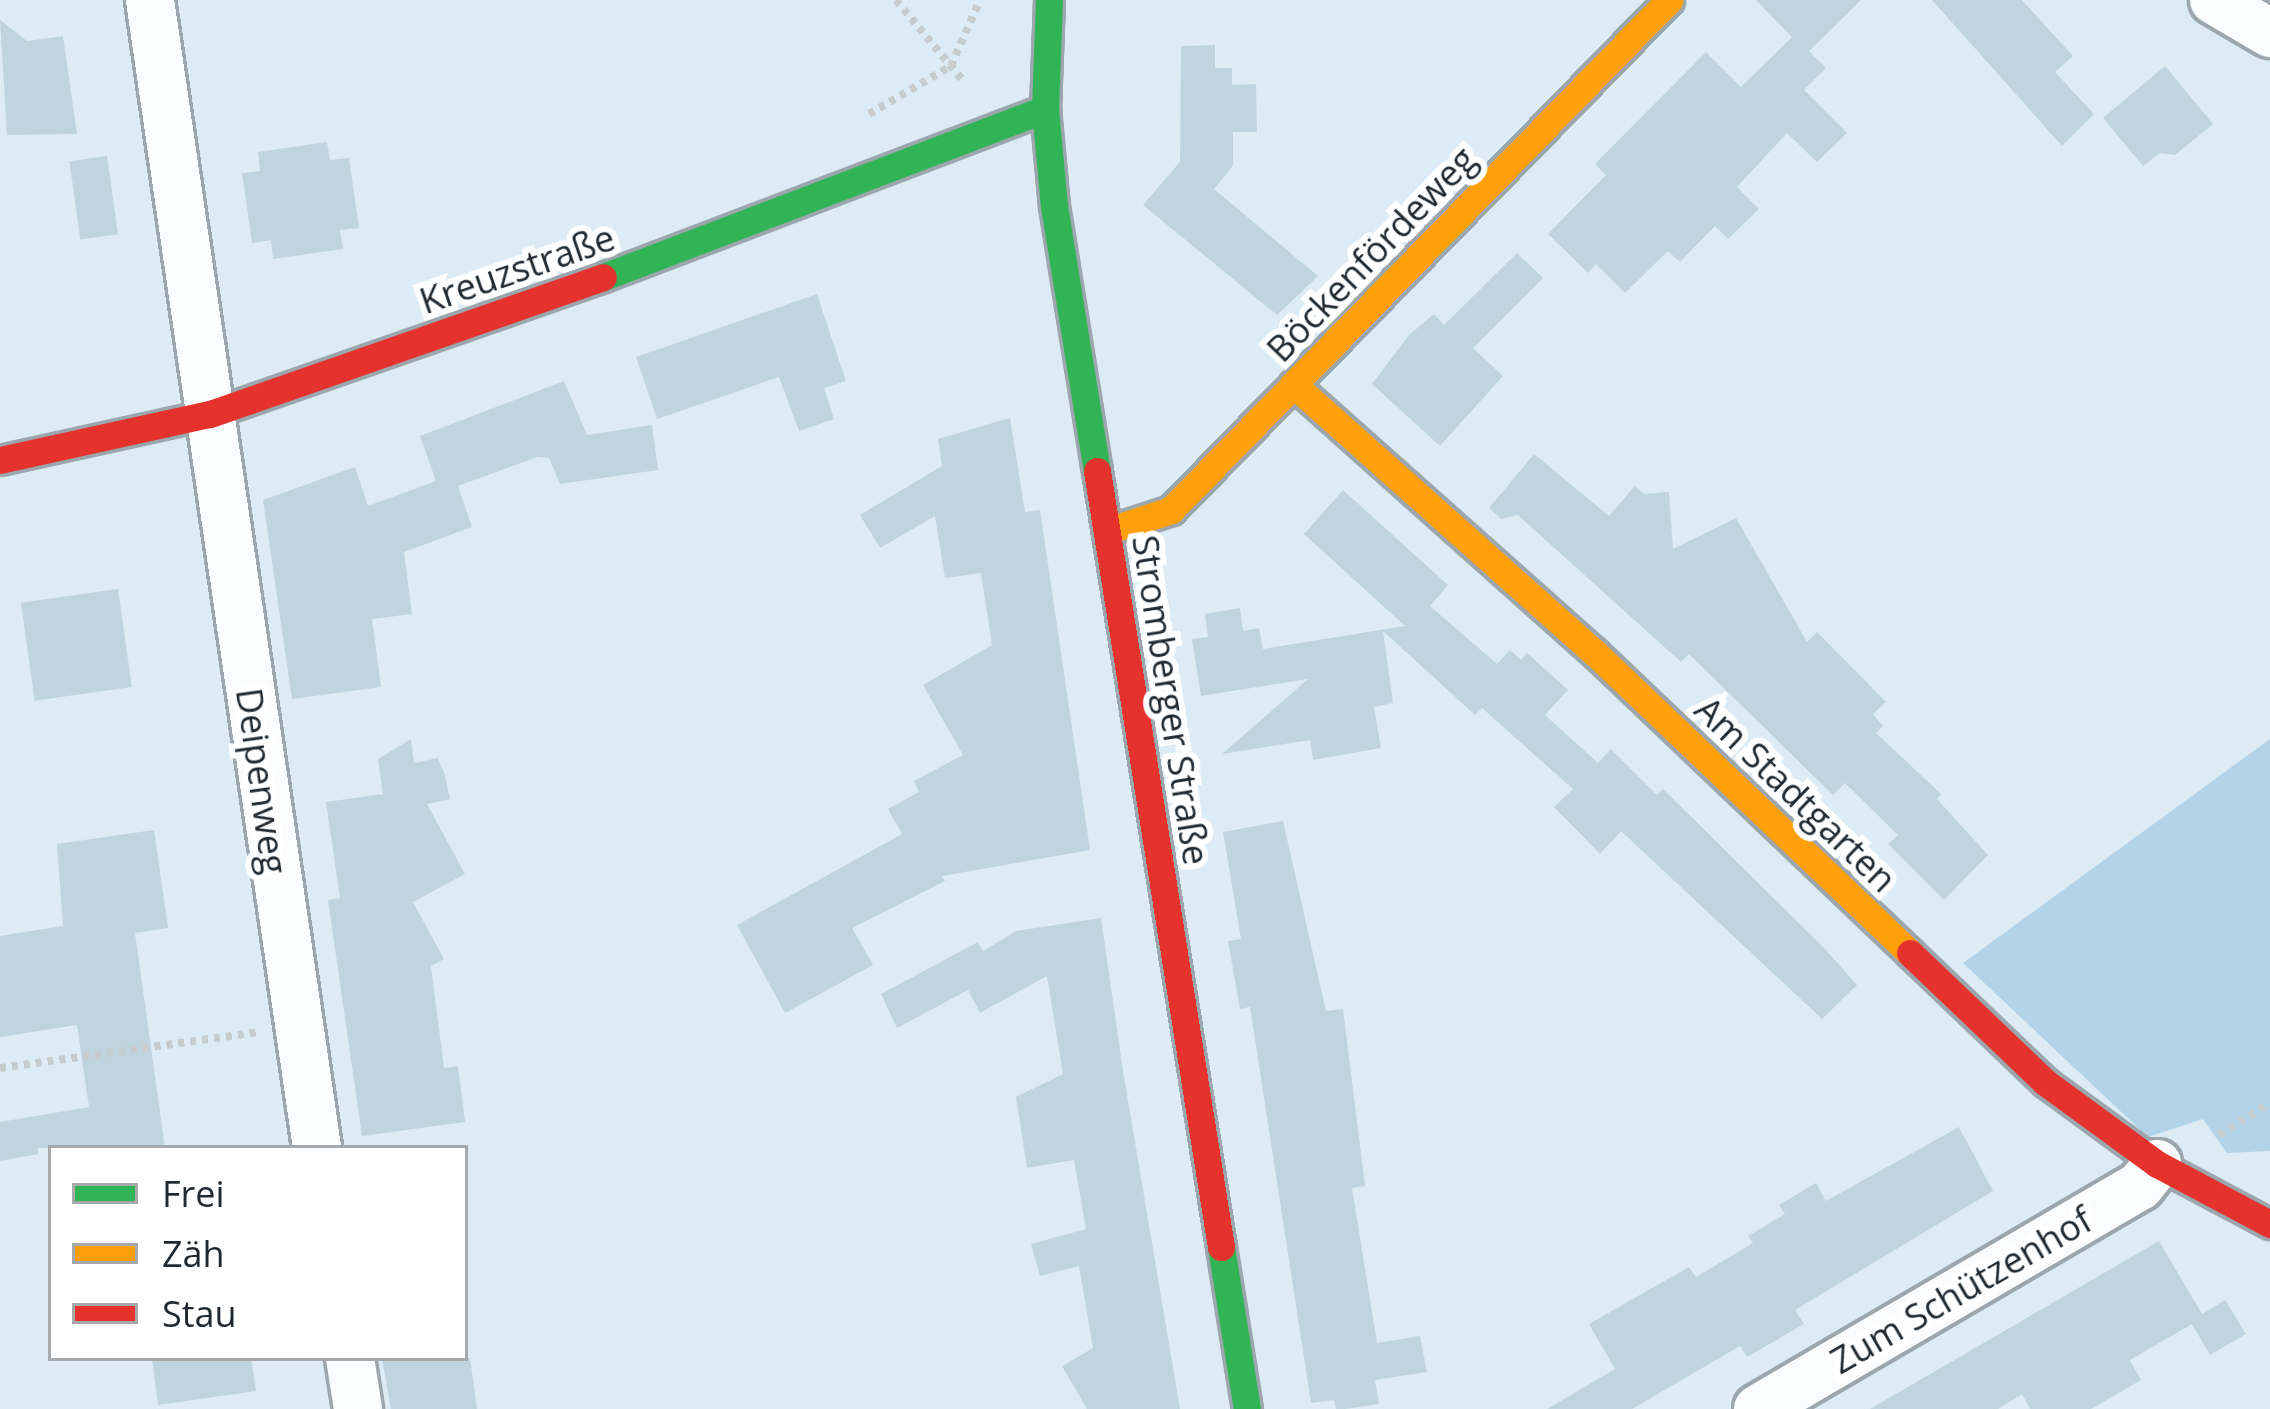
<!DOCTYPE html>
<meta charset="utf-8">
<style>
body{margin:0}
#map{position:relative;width:2270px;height:1409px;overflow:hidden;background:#ddebf4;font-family:"Open Sans",sans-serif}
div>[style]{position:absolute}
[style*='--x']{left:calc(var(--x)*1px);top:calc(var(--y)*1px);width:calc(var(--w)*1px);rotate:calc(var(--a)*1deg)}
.green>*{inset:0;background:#b3d3e8}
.building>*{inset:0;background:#c0d4e0;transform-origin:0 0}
.path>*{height:8px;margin-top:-4px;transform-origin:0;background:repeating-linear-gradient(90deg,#c7cccf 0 6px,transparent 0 12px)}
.roads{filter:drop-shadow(3px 0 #9ca6ad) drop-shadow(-3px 0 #9ca6ad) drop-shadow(0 3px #9ca6ad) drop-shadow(0 -3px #9ca6ad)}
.street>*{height:48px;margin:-24px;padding:0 24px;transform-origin:24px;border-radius:24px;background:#fafcfd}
.fast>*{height:27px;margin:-13.5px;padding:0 13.5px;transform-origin:13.5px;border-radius:13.5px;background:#30b455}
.slow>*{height:27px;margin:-13.5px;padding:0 13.5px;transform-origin:13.5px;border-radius:13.5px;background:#ff9f0a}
.jam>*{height:27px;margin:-13.5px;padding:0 13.5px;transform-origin:13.5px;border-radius:13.5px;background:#e5322d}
span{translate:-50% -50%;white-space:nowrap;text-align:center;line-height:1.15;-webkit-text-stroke:12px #fff;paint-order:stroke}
.street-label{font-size:36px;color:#1f292f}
.legend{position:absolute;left:48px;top:1145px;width:420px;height:216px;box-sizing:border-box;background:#fff;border:3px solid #a5a9ac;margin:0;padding:15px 21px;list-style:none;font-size:36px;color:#1f292f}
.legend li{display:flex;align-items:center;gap:24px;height:60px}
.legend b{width:60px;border:3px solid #a5a9ac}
</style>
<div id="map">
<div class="green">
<div style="clip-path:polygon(2270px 739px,2270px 1151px,2227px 1153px,2203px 1119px,2148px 1137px,1963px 963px)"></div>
</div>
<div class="building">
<div style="clip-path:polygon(1756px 0,1861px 0,1809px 51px,1826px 68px,1804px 90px,1847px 133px,1817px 162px,1787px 133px,1737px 187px,1759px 209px,1728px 239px,1715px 226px,1680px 262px,1668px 251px,1625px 293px,1596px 264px,1588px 273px,1548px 234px,1606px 175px,1595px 164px,1706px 52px,1741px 87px,1792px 37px)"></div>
<div style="clip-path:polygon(1932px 0,2022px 0,2073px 56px,2055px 72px,2094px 114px,2062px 146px)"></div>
<div style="clip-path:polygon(0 20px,27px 41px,63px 36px,77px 134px,7px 135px)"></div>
<div style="clip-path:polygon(1215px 45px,1215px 68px,1232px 68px,1232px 85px,1256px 84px,1257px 132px,1233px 132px,1233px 166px,1214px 189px,1318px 276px,1277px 315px,1143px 205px,1180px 162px,1181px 46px)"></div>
<div style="clip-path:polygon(2165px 66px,2213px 124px,2175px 155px,2160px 153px,2143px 166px,2103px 118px)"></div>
<div style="clip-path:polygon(327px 142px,330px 160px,349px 158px,359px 228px,340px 230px,343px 249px,273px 259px,271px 240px,252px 243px,242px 173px,260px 171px,258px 152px)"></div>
<div style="left:107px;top:156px;width:79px;height:38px;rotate:82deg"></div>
<div style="clip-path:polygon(1517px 253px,1543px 278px,1473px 348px,1503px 376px,1440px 446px,1372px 384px,1409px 335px,1434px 314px,1444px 325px)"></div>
<div style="clip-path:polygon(817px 294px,846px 381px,824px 388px,834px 419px,799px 431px,779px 377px,657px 419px,636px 357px)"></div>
<div style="clip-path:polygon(564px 381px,587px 435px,652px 425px,658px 470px,560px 484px,549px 458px,537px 457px,458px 486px,472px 527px,404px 552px,412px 614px,372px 619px,381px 687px,292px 699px,263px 500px,355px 467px,368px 506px,436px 481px,420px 436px)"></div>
<div style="clip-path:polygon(1010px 418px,1025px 512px,1040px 510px,1090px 850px,942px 876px,945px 881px,852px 928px,873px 965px,785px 1013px,737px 925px,902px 834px,888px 809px,919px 792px,914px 781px,963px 755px,923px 685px,992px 645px,981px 573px,945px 578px,935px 516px,880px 548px,860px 515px,942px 466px,938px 439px)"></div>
<div style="clip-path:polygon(1534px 454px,1609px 516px,1635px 486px,1644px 494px,1669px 492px,1673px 549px,1736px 518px,1807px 642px,1817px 632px,1886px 702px,1873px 714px,1883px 726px,1876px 733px,1941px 794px,1937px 799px,1988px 855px,1944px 900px,1888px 844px,1898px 835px,1845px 783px,1833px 795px,1689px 654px,1681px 662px,1518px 515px,1501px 519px,1489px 508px)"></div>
<div style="clip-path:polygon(1343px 490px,1448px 585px,1430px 606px,1497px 664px,1510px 650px,1521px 660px,1527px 653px,1568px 690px,1545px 715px,1598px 763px,1611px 749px,1657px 795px,1663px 789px,1825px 949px,1857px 985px,1822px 1019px,1621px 831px,1600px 854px,1554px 807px,1573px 789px,1482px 708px,1475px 715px,1383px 631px,1393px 703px,1374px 707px,1381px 748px,1313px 760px,1310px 740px,1222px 754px,1308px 679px,1201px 696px,1192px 639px,1208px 637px,1205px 614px,1240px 608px,1243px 631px,1259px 628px,1263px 649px,1405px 626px,1304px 534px)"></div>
<div style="left:118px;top:589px;width:99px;height:98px;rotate:82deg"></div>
<div style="clip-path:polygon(411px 739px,414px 763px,438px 758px,445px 775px,450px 799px,427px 804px,465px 874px,413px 902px,444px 959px,431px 966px,444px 1068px,458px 1066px,465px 1122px,362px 1136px,328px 900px,340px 898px,326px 802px,383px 794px,378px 759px)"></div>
<div style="clip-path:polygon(1283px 821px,1326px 1011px,1343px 1009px,1365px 1186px,1352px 1188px,1377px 1343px,1420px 1336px,1427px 1372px,1375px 1380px,1379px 1404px,1345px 1409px,1336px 1409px,1334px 1400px,1311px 1403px,1250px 1007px,1240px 1009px,1228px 941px,1241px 939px,1223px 832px)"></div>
<div style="clip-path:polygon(154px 830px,168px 928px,135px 933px,165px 1148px,38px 1148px,38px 1154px,0 1161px,0 1122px,89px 1107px,77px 1025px,0 1037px,0 936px,63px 926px,57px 844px)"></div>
<div style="clip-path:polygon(1101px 918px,1123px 1071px,1180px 1409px,1087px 1409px,1062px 1366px,1093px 1348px,1079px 1266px,1040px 1276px,1031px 1244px,1086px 1229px,1074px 1160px,1027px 1168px,1016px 1097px,1063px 1074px,1047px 976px,980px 1013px,968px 990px,897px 1028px,881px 994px,978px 942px,983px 951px,1016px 931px)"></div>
<div style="clip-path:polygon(1959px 1127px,1993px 1191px,1795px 1310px,1804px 1324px,1747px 1357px,1740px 1346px,1632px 1409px,1547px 1409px,1615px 1369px,1589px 1324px,1689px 1267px,1696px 1277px,1753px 1243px,1748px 1236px,1785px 1214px,1779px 1205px,1816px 1183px,1826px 1201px)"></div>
<div style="clip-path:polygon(2159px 1241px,2202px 1314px,2225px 1300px,2246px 1334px,2210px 1355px,2192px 1324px,2130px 1360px,2141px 1380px,2091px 1409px,2030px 1409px,2022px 1394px,1998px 1409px,1870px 1409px)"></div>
<div style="clip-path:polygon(152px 1358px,251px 1358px,256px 1391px,158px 1405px)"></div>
<div style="clip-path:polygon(382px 1358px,470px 1358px,477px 1409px,391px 1409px)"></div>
</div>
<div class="path">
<div style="--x:896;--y:0;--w:107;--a:50.3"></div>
<div style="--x:869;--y:114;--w:95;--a:-30.3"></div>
<div style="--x:951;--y:66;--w:72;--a:-66.3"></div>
<div style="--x:0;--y:1068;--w:262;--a:-7.9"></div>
<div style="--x:2219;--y:1135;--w:60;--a:-32.1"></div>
</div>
<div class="roads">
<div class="street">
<div style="--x:150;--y:0;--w:1160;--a:81.72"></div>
<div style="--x:2214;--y:0;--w:65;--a:30.5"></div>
<div style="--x:350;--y:1358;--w:52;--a:81.1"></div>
<div style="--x:1758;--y:1409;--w:442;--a:-30.3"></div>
<div style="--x:2140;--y:1186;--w:28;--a:-52"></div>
</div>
<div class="fast">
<div style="--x:1049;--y:0;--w:109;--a:92.1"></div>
<div style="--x:1045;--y:109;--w:97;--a:84.7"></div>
<div style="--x:1054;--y:206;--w:268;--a:80.8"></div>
<div style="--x:603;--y:277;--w:473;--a:-20.8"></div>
<div style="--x:1221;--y:1247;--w:164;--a:80.9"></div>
</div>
<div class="slow">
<div style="--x:1294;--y:385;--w:402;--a:41.7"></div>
<div style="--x:1594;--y:652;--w:436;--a:43.6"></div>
<div style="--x:1107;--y:531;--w:67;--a:-18.2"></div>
<div style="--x:1171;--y:510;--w:713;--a:-45.68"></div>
</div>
<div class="jam">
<div style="--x:0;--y:460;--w:215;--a:-12.4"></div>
<div style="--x:210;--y:414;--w:416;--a:-19.2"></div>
<div style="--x:1097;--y:471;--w:786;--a:80.92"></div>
<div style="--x:1910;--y:953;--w:187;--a:43.7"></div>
<div style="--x:2045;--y:1082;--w:139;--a:36.2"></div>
<div style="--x:2157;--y:1164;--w:128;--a:28"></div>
</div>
</div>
<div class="street-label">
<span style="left:1371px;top:254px;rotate:-46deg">Böckenfördeweg</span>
<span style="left:517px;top:269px;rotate:-19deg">Kreuzstraße</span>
<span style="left:1171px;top:700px;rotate:81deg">Stromberger Straße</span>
<span style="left:262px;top:781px;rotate:82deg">Deipenweg</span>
<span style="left:1796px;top:794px;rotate:44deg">Am Stadtgarten</span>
<span style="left:1961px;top:1290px;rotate:-30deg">Zum Schützenhof</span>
</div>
<ul class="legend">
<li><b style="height:15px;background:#30b455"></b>Frei</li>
<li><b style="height:15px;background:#ff9f0a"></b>Zäh</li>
<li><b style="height:15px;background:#e5322d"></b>Stau</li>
</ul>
</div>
